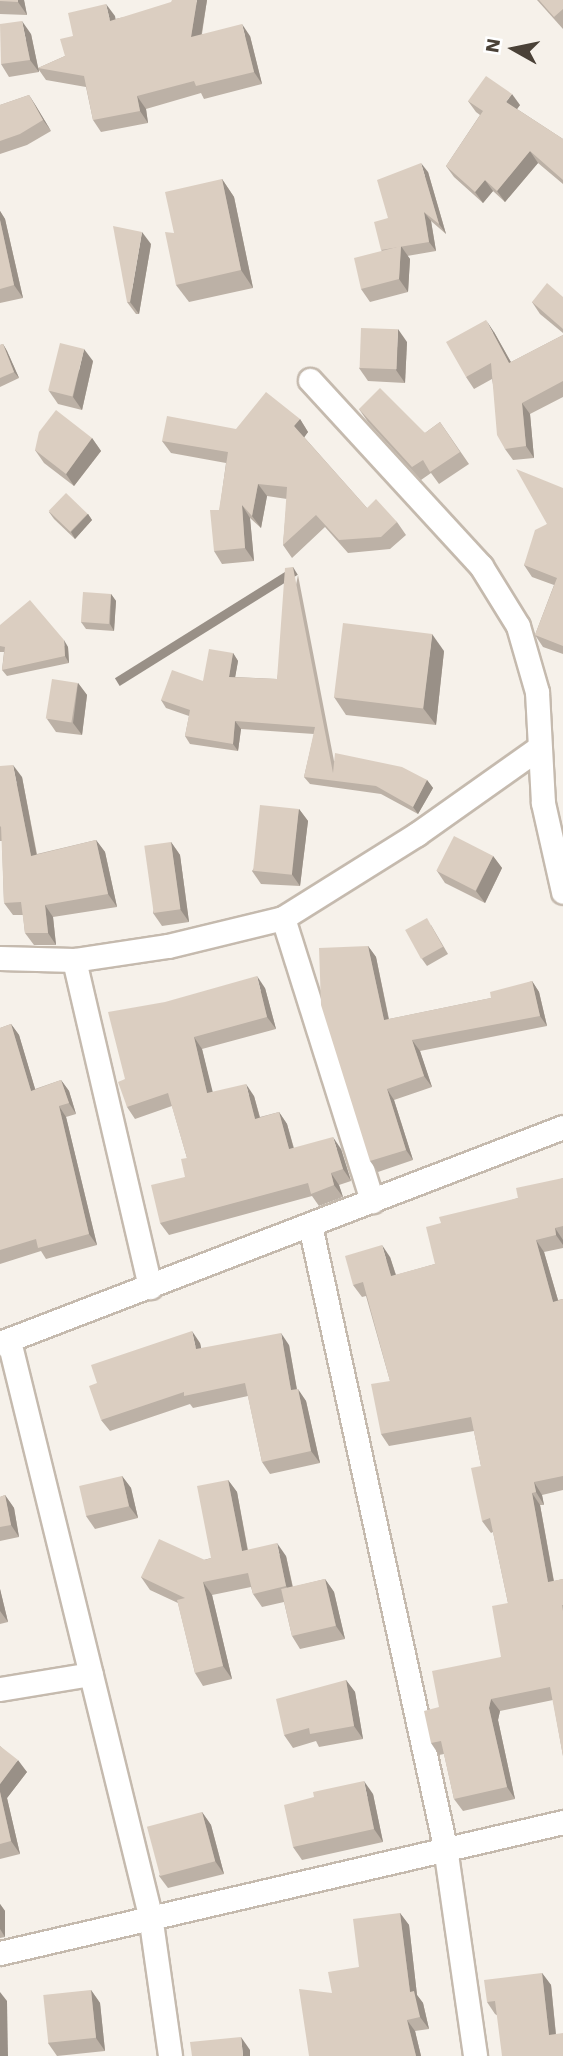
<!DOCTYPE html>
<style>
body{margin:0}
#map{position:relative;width:563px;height:2056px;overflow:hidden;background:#f6f1ea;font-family:"Work Sans",sans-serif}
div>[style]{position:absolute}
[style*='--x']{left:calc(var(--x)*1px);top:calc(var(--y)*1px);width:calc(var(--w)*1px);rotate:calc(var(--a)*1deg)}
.roads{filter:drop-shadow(2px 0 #c5baae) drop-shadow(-2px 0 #c5baae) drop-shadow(0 2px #c5baae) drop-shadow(0 -2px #c5baae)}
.minor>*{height:23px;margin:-11.5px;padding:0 11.5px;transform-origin:11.5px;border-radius:11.5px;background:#fff}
.wall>*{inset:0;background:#bcb1a6}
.shaded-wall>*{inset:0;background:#999087;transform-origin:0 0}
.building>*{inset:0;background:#dbcec1;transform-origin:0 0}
span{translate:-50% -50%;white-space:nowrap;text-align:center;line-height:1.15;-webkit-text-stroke:5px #fff;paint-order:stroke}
.north{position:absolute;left:479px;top:14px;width:70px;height:70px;-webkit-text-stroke:5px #fff;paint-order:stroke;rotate:279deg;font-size:19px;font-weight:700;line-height:28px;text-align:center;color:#4a4137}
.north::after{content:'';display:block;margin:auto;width:24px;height:32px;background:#4a4137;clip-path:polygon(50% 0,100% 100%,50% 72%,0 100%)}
</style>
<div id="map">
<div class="roads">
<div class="minor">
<div style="--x:310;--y:380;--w:253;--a:47.4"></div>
<div style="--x:481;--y:566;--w:70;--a:58.3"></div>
<div style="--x:518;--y:626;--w:69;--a:73.9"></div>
<div style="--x:537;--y:692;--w:111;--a:86.9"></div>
<div style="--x:543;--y:803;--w:91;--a:77.3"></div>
<div style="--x:283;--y:918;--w:297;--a:72.5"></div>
<div style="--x:0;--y:958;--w:74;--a:1.5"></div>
<div style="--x:74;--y:960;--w:95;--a:-8.5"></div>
<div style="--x:168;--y:946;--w:118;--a:-13.7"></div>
<div style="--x:283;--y:918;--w:158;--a:-32.1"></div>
<div style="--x:417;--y:834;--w:147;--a:-35.3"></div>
<div style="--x:74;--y:960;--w:336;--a:76.9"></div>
<div style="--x:310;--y:1225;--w:636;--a:77.75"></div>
<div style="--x:445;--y:1847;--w:211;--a:81.8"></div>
<div style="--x:9;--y:1341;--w:591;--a:76.2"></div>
<div style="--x:150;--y:1915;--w:142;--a:81.9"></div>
<div style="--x:0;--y:1343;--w:603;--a:-20.99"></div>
<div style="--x:0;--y:1689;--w:92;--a:-9.4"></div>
<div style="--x:0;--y:1953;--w:578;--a:-13.1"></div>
</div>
</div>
<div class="wall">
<div style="clip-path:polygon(0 0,24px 0,27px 15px,0 14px)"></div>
<div style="clip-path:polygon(207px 0,202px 34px,250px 36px,262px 84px,204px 99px,201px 93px,146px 109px,148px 123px,101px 132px,93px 120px,86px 87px,46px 80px,39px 70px,39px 72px,9px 77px,1px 64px,31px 34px,38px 68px,65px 56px,73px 36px,115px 16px,115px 19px)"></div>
<div style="clip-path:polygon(537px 0,563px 0,563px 29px)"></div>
<div style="clip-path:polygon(29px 95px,51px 131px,27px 145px,0 154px,0 105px)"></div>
<div style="clip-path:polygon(468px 101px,520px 105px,517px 109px,563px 139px,563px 184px,538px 163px,505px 202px,493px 191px,483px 203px,454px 177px,446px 166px,480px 115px,476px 112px)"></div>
<div style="clip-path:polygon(428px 172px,446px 234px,431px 221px,436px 251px,407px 256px,410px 259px,408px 292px,370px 302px,361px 289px,382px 251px,381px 250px,388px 218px)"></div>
<div style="clip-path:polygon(222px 179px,234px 197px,253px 288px,189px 302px,176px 285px,174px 233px)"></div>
<div style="clip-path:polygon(0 211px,5px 219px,23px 298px,0 303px)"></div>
<div style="clip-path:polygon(151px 244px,139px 314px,136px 314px,127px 302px)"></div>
<div style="clip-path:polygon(563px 297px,563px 333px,540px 314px,532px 302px)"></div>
<div style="clip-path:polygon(494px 332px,511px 362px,563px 335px,563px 397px,530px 414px,534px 458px,513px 460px,505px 449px,492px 379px,474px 389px,466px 377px)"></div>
<div style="clip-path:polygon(407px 342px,405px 383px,368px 381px,359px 368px)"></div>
<div style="clip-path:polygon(3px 344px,7px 351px,19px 378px,0 387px,0 345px)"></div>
<div style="clip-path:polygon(93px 361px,82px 410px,58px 404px,49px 391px)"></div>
<div style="clip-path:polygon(359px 409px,425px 433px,440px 422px,469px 464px,439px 484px,431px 473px,421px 480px,368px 422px)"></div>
<div style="clip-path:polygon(300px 419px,308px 432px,304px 437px,367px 508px,397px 522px,406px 535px,390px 549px,348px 553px,325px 527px,292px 558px,283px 545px,287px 499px,267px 496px,261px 528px,250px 518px,254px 561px,222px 564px,214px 551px,226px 463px,171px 453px,162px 441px)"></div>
<div style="clip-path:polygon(92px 438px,101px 451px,74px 486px,44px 463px,35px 450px)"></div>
<div style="clip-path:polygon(563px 488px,563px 654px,543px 647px,535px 635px,554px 585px,532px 577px,524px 565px,547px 524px)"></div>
<div style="clip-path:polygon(49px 512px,88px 514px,92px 520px,75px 539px,54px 519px)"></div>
<div style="clip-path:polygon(298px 575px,334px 761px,427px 780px,433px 788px,418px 814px,381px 794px,310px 784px,304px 777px,314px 734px,241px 729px,238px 751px,190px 744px,185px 736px,189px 716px,166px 708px,161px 700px,203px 681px,233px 653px,238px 661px,235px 677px,277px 679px)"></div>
<div style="clip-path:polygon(111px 594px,116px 601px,114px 631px,86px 629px,81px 622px)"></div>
<div style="clip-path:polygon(0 625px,68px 647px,69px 663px,7px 676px,2px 670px,4px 652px,0 652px)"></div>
<div style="clip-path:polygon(444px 651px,436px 725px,346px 715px,334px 697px)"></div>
<div style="clip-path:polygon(78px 683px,87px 695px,82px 735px,56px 732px,47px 719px)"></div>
<div style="clip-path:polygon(22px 777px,37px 854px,96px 840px,105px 852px,117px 907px,53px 917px,56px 945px,34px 945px,25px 933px,23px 915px,13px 915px,4px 903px,2px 841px,0 841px,0 801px)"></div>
<div style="clip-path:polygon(299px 809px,308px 821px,300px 886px,261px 884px,252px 871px)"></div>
<div style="clip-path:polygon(171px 842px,180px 855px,189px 922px,162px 926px,153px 913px)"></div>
<div style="clip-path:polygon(493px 856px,502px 868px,485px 903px,445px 883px,437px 871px)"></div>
<div style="clip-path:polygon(431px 925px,448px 954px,427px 966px,422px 959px)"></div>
<div style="clip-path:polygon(368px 946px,376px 957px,389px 1019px,491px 998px,532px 981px,539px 992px,547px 1026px,420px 1051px,432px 1087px,394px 1100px,413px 1160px,378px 1172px,370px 1161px)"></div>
<div style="clip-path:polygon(265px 988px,276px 1029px,202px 1049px,212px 1092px,254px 1096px,260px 1117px,279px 1112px,287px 1124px,294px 1148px,341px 1149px,351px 1181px,339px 1185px,343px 1197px,319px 1206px,312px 1196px,169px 1235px,160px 1223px,185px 1177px,187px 1158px,172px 1106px,135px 1119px,127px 1107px,125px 1079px)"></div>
<div style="clip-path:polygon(11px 1024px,19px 1035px,35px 1089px,61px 1080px,69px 1091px,76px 1114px,66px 1117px,97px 1245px,46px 1259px,41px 1251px,0 1264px,0 1028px)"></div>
<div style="clip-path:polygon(563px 1178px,563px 1248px,544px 1252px,558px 1300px,563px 1299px,563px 1490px,542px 1495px,544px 1505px,540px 1505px,554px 1581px,563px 1579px,563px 1756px,553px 1700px,500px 1711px,498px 1720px,515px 1799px,463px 1811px,454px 1799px,444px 1754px,439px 1755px,431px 1743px,439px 1707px,501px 1657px,508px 1603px,493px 1532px,491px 1533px,482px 1521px,481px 1466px,474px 1431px,389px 1446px,381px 1434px,390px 1381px,366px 1296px,362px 1297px,353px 1285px,390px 1257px,396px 1275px,435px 1264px,441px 1223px,518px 1198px)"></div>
<div style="clip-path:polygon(200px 1343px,201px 1348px,289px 1345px,297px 1389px,306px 1401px,320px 1463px,270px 1474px,262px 1462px,248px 1396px,193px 1408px,190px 1404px,110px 1431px,101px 1420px)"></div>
<div style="clip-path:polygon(122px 1476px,131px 1488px,138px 1518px,95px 1529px,86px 1516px)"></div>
<div style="clip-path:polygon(228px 1480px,237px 1492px,248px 1550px,286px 1556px,293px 1587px,325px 1579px,334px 1592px,345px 1639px,300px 1649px,292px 1636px,284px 1602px,262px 1607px,253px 1594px,251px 1587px,212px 1595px,232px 1679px,203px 1686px,195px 1673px,178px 1603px,150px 1590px,141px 1577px,211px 1558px)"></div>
<div style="clip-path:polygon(5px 1495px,14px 1508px,19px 1537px,0 1541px,0 1497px)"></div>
<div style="clip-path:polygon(0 1589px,8px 1622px,0 1624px)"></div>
<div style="clip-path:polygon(346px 1680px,355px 1692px,363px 1739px,319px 1747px,316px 1741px,293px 1748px,284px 1735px)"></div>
<div style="clip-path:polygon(0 1746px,27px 1772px,7px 1798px,20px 1854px,0 1859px)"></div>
<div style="clip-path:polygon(373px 1794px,383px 1842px,302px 1860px,293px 1847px)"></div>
<div style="clip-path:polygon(202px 1812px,211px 1825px,224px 1874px,168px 1888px,159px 1876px)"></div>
<div style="clip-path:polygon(0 1904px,5px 1911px,5px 1937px,0 1938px)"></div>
<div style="clip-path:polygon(400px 1913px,409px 1925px,417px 1995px,423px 2003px,429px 2029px,415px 2031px,421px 2056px,309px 2056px,332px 1993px,359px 1967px)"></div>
<div style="clip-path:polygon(542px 1973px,551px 1985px,556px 2034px,563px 2056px,495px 2014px,487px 2002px)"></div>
<div style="clip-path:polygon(91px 1990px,100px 2003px,105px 2051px,57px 2056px,48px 2043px)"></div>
</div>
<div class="shaded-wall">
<div style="clip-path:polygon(18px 0,24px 0,27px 15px,18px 2px)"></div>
<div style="clip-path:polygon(197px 0,207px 0,199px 49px,191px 37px)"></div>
<div style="clip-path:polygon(106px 4px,115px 16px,118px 33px,110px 21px)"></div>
<div style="clip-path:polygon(22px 21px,31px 34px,39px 72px,30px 60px)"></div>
<div style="clip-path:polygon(242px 24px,250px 36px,262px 84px,254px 72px)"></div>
<div style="clip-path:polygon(512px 94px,520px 105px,514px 113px,506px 102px)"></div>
<div style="clip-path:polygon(29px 95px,36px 106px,51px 131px,43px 120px)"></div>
<div style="clip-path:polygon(137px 96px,146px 109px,148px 123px,140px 111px)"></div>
<div style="clip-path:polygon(530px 151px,538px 163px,505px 202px,497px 191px)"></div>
<div style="clip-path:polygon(421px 163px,428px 172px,446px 234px,439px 224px)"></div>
<div style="clip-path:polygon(222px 179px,234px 197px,253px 288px,241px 270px)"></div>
<div style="clip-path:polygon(485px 180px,493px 191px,483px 203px,475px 192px)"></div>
<div style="clip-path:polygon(0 211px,5px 219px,23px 298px,14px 285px,0 220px)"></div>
<div style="clip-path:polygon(424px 212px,431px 221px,436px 251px,429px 242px)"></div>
<div style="clip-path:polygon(142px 232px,151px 244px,139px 314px,130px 302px)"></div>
<div style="clip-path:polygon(401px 246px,410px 259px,408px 292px,399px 279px)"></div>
<div style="clip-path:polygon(486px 320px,494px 332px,518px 375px,509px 363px)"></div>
<div style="clip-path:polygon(398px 329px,407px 342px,405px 383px,396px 370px)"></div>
<div style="clip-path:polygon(3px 344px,7px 351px,19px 378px,14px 372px)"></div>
<div style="clip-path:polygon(84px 349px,93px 361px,82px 410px,73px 397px)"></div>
<div style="clip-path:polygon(522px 403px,530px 414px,534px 458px,526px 446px)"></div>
<div style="clip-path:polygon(300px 419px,308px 432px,303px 439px,294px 426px)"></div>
<div style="clip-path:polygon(92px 438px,101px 451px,74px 486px,66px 474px)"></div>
<div style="clip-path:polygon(258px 484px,267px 496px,261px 528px,252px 516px)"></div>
<div style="clip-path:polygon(242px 505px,250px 518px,254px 561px,245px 548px)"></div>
<div style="clip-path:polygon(88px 514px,92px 520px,75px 539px,71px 532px)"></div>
<div style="left:293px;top:567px;width:9px;height:210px;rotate:58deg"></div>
<div style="clip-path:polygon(111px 594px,116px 601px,114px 631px,110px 624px)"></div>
<div style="clip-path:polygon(432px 634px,444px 651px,436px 725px,423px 708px)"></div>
<div style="clip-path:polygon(64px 640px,68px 647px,69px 663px,65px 656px)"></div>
<div style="clip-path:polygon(233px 653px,238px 661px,234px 684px,229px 677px)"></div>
<div style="clip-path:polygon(78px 683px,87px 695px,82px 735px,73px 723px)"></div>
<div style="clip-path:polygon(235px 721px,241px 729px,238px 751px,233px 744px)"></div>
<div style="clip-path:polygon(13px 765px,22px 777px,39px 868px,31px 856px)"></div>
<div style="clip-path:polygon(427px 780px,433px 788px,418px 814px,413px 807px)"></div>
<div style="clip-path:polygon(299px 809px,308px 821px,300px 886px,291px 873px)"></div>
<div style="clip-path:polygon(96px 840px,105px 852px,117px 907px,108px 894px)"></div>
<div style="clip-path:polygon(171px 842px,180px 855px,189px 922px,180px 909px)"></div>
<div style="clip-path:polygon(493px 856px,502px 868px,485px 903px,476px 891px)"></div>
<div style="clip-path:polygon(45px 905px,53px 917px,56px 945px,48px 933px)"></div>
<div style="clip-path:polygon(368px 946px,376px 957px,391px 1031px,384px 1020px)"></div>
<div style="clip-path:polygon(257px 976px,265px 988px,276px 1029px,267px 1017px)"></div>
<div style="clip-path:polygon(532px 981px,539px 992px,547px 1026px,540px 1016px)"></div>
<div style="clip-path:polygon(11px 1024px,19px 1035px,39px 1102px,31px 1091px)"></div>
<div style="clip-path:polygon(194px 1037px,202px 1049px,216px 1105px,207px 1093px)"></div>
<div style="clip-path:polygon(412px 1040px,420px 1051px,432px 1087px,424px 1076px)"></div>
<div style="clip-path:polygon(61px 1080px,69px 1091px,76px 1114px,69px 1103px)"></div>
<div style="clip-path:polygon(246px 1084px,254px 1096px,263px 1130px,255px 1119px)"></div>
<div style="clip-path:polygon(387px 1089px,394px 1100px,413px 1160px,406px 1150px)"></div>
<div style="clip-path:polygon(59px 1106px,66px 1117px,97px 1245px,89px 1234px)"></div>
<div style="clip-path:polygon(279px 1112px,287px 1124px,297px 1161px,289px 1149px)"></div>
<div style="clip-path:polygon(333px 1137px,341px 1149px,351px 1181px,343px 1169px)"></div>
<div style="clip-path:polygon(331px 1173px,339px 1185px,343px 1197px,334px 1185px)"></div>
<div style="clip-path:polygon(555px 1228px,563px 1240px,563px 1245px,556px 1235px)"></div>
<div style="clip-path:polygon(536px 1240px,544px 1252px,562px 1314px,553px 1302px)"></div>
<div style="clip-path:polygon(382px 1245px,390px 1257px,400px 1288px,391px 1276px)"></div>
<div style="clip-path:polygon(192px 1331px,200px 1343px,204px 1361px,196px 1349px)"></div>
<div style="clip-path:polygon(281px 1333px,289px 1345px,299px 1402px,291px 1390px)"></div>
<div style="clip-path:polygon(298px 1389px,306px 1401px,320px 1463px,311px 1451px)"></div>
<div style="clip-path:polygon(122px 1476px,131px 1488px,138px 1518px,129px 1506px)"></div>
<div style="clip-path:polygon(228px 1480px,237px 1492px,250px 1564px,242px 1551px)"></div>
<div style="clip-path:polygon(534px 1482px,542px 1495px,544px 1505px,536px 1492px)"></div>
<div style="clip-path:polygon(532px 1493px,540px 1505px,556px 1594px,548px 1582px)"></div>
<div style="clip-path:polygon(5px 1495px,14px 1508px,19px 1537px,11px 1525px)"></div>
<div style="clip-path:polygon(277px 1543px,286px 1556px,295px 1599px,286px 1586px)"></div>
<div style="clip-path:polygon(325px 1579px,334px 1592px,345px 1639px,336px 1626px)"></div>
<div style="clip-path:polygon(203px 1582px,212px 1595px,232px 1679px,223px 1666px)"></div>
<div style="clip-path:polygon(0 1589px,8px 1622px,0 1611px)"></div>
<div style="clip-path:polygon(346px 1680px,355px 1692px,363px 1739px,354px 1726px)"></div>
<div style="clip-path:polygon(491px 1699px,500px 1711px,498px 1720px,515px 1799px,507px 1787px,489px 1708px)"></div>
<div style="clip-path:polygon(18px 1760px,27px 1772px,7px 1798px,20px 1854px,11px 1841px,0 1792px,0 1784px)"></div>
<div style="clip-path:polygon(364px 1781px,373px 1794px,383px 1842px,374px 1829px)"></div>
<div style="clip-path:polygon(202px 1812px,211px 1825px,224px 1874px,215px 1861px)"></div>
<div style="clip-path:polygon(0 1904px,5px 1911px,5px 1937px,0 1929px)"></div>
<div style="clip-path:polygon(400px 1913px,409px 1925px,417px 1995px,423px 2003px,429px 2029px,420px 2017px,410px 1992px)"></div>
<div style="clip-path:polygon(542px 1973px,551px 1985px,557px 2047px,549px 2035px)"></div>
<div style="clip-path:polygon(91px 1990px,100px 2003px,105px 2051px,96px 2038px)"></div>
<div style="clip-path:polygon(0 1992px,7px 2001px,8px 2056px,0 2056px)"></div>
<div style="clip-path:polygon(407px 2020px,415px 2031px,421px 2056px,416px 2056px)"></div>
<div style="clip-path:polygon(241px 2037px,250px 2050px,250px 2056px,243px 2056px)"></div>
</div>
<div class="building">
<div style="clip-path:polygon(0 0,18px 0,18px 2px,0 1px)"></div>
<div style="clip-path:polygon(172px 0,197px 0,191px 37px,242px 24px,254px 72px,196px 86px,194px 81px,137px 96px,140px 111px,93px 120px,84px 76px,38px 68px,65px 56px,60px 39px,73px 36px,68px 13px,106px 4px,110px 21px,171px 2px)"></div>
<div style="clip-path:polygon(539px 0,563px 0,563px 9px,554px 17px)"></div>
<div style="clip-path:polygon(22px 21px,30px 60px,1px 64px,0 24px)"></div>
<div style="clip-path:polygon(486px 76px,512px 94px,506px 102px,563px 139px,563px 180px,530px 151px,497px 191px,485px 180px,475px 192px,446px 166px,483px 111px,468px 101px)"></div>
<div style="clip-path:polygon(29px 95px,43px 120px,20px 134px,0 141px,0 105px)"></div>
<div style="clip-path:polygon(421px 163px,439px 224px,424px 212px,429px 242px,381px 250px,374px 222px,388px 218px,377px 180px)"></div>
<div style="clip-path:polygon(222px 179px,241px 270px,176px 285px,165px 232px,174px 233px,165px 192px)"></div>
<div style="clip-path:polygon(0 220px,14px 285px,0 289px)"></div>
<div style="clip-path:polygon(113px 226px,142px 232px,130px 302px,127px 302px)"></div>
<div style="clip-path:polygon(401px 246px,399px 279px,361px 289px,354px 258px)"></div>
<div style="clip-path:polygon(547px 283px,563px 297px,563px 329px,532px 302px)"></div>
<div style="clip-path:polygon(486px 320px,509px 363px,563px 335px,563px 381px,522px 403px,526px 446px,505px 449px,497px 435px,491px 363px,466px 377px,446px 342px)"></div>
<div style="left:361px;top:328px;width:37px;height:40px;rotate:2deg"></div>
<div style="left:60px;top:343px;width:25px;height:49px;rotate:14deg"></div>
<div style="clip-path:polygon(3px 344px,14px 372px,0 378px,0 345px)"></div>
<div style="clip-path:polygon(380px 388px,425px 433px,440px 422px,460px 452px,430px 472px,423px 460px,412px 467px,359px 409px)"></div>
<div style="clip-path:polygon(266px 392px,300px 419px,294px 426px,367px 508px,376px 499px,397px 522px,381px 537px,339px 540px,316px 515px,283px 545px,287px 487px,258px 484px,252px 516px,242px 505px,245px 548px,214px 551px,210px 510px,219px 510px,228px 452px,162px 441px,167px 416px,236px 429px)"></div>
<div style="clip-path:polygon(56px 410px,92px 438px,66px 474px,35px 450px,39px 432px)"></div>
<div style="clip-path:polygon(516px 469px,563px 488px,563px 646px,535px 635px,557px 578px,524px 565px,535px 530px,547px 524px)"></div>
<div style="left:66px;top:493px;width:30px;height:25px;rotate:44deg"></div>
<div style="clip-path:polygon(293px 567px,333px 773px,335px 753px,402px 767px,427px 780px,413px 807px,376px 786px,304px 777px,315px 727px,235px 721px,233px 744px,185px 736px,190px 710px,161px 700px,172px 670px,203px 681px,209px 649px,233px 653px,229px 677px,277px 679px,285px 568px)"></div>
<div style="left:83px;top:592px;width:28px;height:30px;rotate:4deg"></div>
<div style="clip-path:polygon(30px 600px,64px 640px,65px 656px,2px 670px,5px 647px,0 646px,0 625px)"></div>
<div style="left:343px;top:623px;width:90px;height:75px;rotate:7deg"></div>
<div style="left:52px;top:679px;width:26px;height:40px;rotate:9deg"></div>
<div style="clip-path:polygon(13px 765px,31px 856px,96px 840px,108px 894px,45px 905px,48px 933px,25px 933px,21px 902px,4px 903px,1px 826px,0 827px,0 766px)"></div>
<div style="left:260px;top:805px;width:39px;height:66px;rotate:6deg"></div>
<div style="left:454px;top:836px;width:44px;height:39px;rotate:27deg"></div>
<div style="left:171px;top:842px;width:68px;height:27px;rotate:82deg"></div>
<div style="left:427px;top:918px;width:33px;height:25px;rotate:61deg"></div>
<div style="clip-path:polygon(368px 946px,384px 1020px,491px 998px,490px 992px,532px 981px,540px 1016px,412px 1040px,424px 1076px,387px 1089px,406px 1150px,370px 1161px,321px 1005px,319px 948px)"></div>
<div style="clip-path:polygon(257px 976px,267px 1017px,194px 1037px,207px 1093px,246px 1084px,255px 1119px,279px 1112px,289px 1149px,333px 1137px,343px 1169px,331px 1173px,334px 1185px,311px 1194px,308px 1183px,160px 1223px,151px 1185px,185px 1177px,181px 1159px,187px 1158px,168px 1093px,127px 1107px,118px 1082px,125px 1079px,108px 1012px,165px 1002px)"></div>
<div style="clip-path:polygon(11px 1024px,31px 1091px,61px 1080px,69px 1103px,59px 1106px,89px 1234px,38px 1248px,36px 1239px,0 1250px,0 1028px)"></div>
<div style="clip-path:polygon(563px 1178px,563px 1226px,555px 1228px,556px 1235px,536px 1240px,553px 1302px,563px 1299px,563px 1476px,534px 1482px,536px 1492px,532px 1493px,548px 1582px,563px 1579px,563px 1605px,562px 1605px,563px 1611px,563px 1756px,550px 1687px,491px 1699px,489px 1708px,507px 1787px,454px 1799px,441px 1741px,431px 1743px,424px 1711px,439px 1707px,432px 1671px,501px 1657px,492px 1606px,508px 1603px,490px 1518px,482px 1521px,471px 1468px,481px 1466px,471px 1417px,381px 1434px,371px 1384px,390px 1381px,363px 1282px,353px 1285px,345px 1256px,382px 1245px,391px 1276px,435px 1264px,426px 1227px,441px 1223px,439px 1217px,518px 1198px,516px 1188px)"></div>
<div style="clip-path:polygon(192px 1331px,196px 1349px,281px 1333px,291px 1390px,298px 1389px,311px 1451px,262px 1462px,245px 1383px,184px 1396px,184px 1392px,101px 1420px,89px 1386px,97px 1383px,91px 1365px)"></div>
<div style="left:122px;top:1476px;width:31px;height:44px;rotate:77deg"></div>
<div style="clip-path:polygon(228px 1480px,242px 1551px,277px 1543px,286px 1586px,253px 1594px,248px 1573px,203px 1582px,223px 1666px,195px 1673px,177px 1600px,185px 1598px,141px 1577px,159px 1539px,205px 1560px,211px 1558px,197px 1486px)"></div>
<div style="clip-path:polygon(5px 1495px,11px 1525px,0 1527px,0 1497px)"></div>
<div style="left:325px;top:1579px;width:48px;height:45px;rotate:77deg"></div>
<div style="clip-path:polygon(346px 1680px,354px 1726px,310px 1734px,309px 1728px,284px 1735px,276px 1699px)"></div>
<div style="clip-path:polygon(0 1746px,18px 1760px,0 1784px)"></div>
<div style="clip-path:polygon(364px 1781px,374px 1829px,293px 1847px,284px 1805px,314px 1797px,313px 1792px)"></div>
<div style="clip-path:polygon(0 1792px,11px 1841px,0 1844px)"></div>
<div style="left:202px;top:1812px;width:51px;height:57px;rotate:75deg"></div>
<div style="clip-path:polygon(400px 1913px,410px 1992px,414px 1991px,420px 2017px,407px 2020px,416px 2056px,309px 2056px,299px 1989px,332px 1993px,328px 1972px,359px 1967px,353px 1919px)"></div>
<div style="clip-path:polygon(542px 1973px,549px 2035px,563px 2033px,563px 2056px,502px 2056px,495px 2001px,487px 2002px,484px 1980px)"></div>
<div style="left:91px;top:1990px;width:48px;height:48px;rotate:84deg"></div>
<div style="clip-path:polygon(241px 2037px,243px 2056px,192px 2056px,190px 2042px)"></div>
</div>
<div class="north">N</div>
</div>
